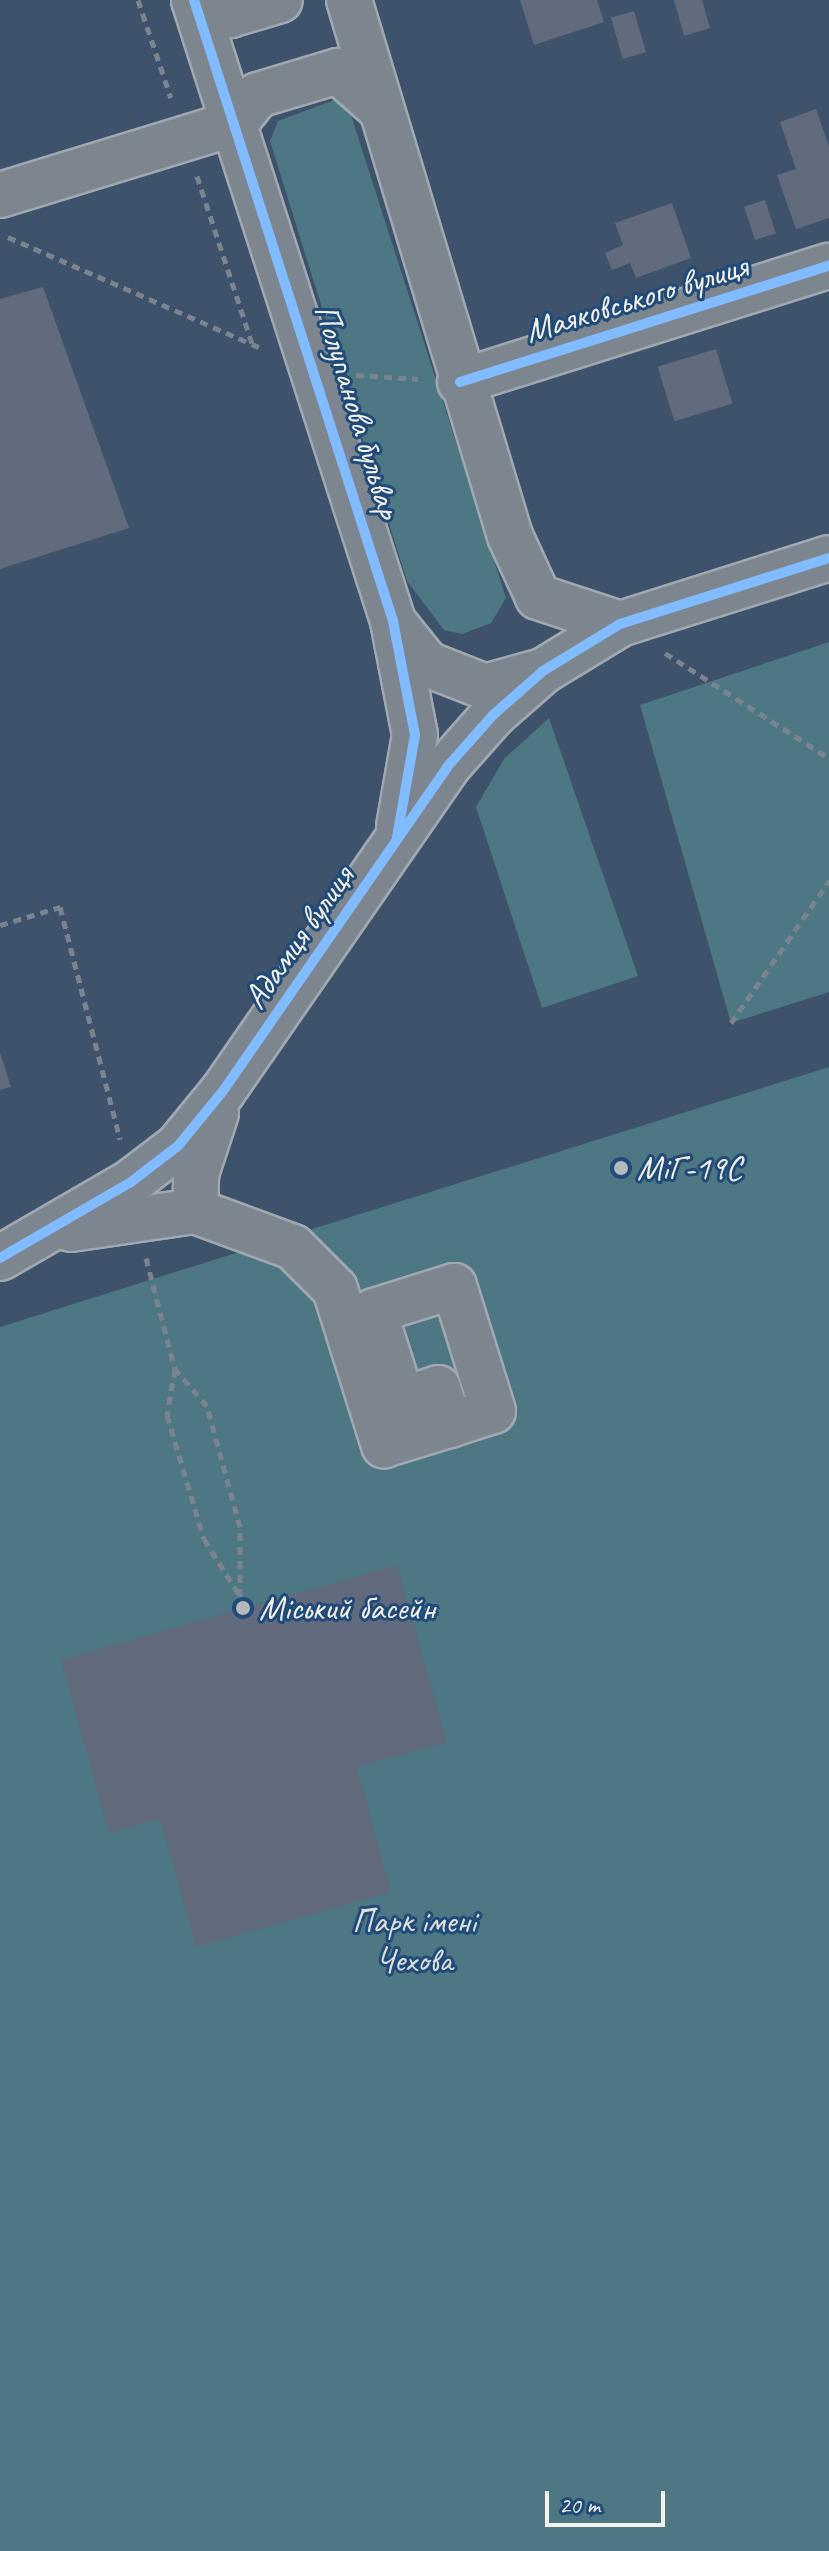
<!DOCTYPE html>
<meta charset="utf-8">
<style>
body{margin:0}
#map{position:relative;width:829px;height:2551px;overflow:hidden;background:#3f526b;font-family:Caveat,sans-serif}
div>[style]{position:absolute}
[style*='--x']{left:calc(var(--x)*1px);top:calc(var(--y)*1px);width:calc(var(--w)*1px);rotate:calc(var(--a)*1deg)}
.green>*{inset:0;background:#4d7783}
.building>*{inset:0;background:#616b7d;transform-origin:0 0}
.path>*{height:5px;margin-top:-2.5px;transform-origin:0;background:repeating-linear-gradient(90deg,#7a8490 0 8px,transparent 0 14px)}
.roads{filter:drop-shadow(2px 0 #a0a8b2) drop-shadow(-2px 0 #a0a8b2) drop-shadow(0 2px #a0a8b2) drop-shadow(0 -2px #a0a8b2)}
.minor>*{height:44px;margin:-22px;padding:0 22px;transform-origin:22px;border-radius:22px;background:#7d868e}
.cycleway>*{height:10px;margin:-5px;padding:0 5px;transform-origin:5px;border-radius:5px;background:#80bcff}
.dots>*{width:22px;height:22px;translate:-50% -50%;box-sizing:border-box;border:4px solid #1f4a7a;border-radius:50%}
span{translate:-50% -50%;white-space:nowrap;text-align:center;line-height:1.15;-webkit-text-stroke:6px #1f4a7a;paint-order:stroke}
.street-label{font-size:34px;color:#f4f1e8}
.poi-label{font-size:34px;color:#f4f1e8}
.left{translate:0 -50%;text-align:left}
.park-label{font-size:34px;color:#dbe0d9}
.scale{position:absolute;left:545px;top:2491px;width:120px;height:36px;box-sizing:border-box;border:4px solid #f4f1e8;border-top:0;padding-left:10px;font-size:24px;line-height:28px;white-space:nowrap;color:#f4f1e8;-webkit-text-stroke:6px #1f4a7a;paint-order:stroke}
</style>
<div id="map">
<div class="green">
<div style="clip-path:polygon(334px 100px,349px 109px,506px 598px,491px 623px,462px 634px,444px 630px,407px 581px,270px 141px,278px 121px)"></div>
<div style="clip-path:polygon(829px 642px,829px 992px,731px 1023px,640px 705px)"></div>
<div style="clip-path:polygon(549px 718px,638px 976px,542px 1008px,476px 807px,504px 759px)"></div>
<div style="clip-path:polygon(829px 1067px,829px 2551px,0 2551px,0 1327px)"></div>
</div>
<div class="building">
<div style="clip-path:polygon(520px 0,597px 0,604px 22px,534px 45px)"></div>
<div style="clip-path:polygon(674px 0,702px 0,710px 28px,684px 36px)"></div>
<div style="left:634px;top:11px;width:43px;height:24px;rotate:74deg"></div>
<div style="clip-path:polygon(816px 109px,829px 147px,829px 218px,796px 229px,777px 175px,796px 169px,780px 122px)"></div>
<div style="left:765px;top:200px;width:35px;height:22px;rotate:72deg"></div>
<div style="clip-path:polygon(672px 203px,691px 258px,636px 278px,630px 263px,612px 270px,605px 253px,623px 245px,615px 223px)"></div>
<div style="clip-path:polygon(43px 287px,129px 528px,0 569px,0 299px)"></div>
<div style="left:716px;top:349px;width:57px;height:61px;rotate:73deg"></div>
<div style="clip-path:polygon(0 1053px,11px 1087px,0 1090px)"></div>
<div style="clip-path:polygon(397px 1565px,447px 1742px,357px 1767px,391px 1892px,196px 1947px,160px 1819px,109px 1833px,61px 1660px)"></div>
</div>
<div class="path">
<div style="--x:138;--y:0;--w:103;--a:71.4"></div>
<div style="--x:197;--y:176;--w:176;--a:71.8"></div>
<div style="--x:8;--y:237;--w:274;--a:23.7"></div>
<div style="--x:356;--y:375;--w:62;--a:3.7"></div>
<div style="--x:665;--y:653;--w:195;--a:32.6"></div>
<div style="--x:0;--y:925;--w:63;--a:-16.7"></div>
<div style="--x:60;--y:907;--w:240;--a:75.5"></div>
<div style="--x:731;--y:1023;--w:173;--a:-55.4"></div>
<div style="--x:146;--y:1258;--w:115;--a:75.4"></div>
<div style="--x:175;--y:1369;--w:47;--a:99.9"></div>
<div style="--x:167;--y:1415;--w:129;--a:73.4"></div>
<div style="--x:204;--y:1539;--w:67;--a:57.7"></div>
<div style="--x:240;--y:1596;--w:69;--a:-90"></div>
<div style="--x:240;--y:1527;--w:125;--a:-105.3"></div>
<div style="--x:207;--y:1406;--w:49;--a:-130.9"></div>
<div style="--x:240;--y:1596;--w:12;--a:76"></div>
</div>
<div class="roads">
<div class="minor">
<div style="--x:194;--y:0;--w:652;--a:72.23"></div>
<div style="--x:393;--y:621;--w:116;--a:79.1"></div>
<div style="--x:415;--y:735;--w:93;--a:99.9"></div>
<div style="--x:194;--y:0;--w:39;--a:23"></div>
<div style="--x:230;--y:15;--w:52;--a:-16.7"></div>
<div style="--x:349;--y:0;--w:560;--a:73.28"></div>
<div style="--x:510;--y:536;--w:67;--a:65.3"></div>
<div style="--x:538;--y:597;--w:86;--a:18.2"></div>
<div style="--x:0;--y:195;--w:246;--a:-17"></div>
<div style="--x:235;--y:123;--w:36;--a:-51"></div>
<div style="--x:258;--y:95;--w:84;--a:-16.7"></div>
<div style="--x:338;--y:71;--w:57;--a:41.5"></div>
<div style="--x:460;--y:382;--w:387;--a:-17.5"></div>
<div style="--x:394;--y:623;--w:53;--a:51.2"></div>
<div style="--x:427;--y:664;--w:62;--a:21.6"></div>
<div style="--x:485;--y:687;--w:56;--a:-15.5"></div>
<div style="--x:195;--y:1211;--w:37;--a:-88"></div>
<div style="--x:196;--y:1174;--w:64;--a:-71.8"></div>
<div style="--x:71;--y:1229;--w:125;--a:-8.3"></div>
<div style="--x:195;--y:1211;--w:104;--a:20.2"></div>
<div style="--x:293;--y:1247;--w:59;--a:45"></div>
<div style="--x:335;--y:1289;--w:164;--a:72.6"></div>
<div style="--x:384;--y:1445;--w:68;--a:-17.1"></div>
<div style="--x:449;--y:1425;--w:46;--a:-17.7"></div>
<div style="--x:493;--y:1411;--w:131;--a:-107.3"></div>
<div style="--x:454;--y:1286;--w:84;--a:162.6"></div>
<div style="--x:374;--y:1311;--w:93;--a:72.5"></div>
<div style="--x:402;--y:1400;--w:38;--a:-18"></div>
<div style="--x:438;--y:1388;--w:39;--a:73"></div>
<div style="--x:0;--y:1258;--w:151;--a:-30.1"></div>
<div style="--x:131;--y:1182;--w:59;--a:-37.5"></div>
<div style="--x:178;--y:1146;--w:71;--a:-50.7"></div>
<div style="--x:223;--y:1091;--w:394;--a:-55.3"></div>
<div style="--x:447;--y:767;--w:69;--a:-48.5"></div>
<div style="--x:493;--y:715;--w:67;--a:-41.3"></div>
<div style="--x:543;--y:671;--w:90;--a:-31.4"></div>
<div style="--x:620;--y:624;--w:219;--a:-17.5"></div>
</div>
</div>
<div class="cycleway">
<div style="--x:194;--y:0;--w:652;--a:72.23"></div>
<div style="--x:393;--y:621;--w:116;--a:79.1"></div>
<div style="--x:415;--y:735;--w:104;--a:100"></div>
<div style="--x:460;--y:382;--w:387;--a:-17.5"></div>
<div style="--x:0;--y:1258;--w:151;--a:-30.1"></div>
<div style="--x:131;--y:1182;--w:59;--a:-37.5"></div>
<div style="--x:178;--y:1146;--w:71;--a:-50.7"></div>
<div style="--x:223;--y:1091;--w:394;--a:-55.3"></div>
<div style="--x:447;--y:767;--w:69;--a:-48.5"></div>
<div style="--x:493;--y:715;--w:67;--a:-41.3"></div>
<div style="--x:543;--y:671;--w:90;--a:-31.4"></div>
<div style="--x:620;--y:624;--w:219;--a:-17.5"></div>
</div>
<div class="dots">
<div style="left:621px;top:1168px;background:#b5b9bc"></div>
<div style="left:243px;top:1608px;background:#b5b9bc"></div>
</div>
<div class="street-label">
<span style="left:636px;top:298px;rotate:-17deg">Маяковського вулиця</span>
<span style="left:358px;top:411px;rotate:73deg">Полупанова бульвар</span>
<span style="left:298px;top:937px;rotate:-55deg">Адамця вулиця</span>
</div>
<div class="poi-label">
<span class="left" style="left:637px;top:1168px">МіГ-19С</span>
<span class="left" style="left:259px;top:1608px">Міський басейн</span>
</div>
<div class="park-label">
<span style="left:414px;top:1940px">Парк імені<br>Чехова</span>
</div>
<div class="scale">20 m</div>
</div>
